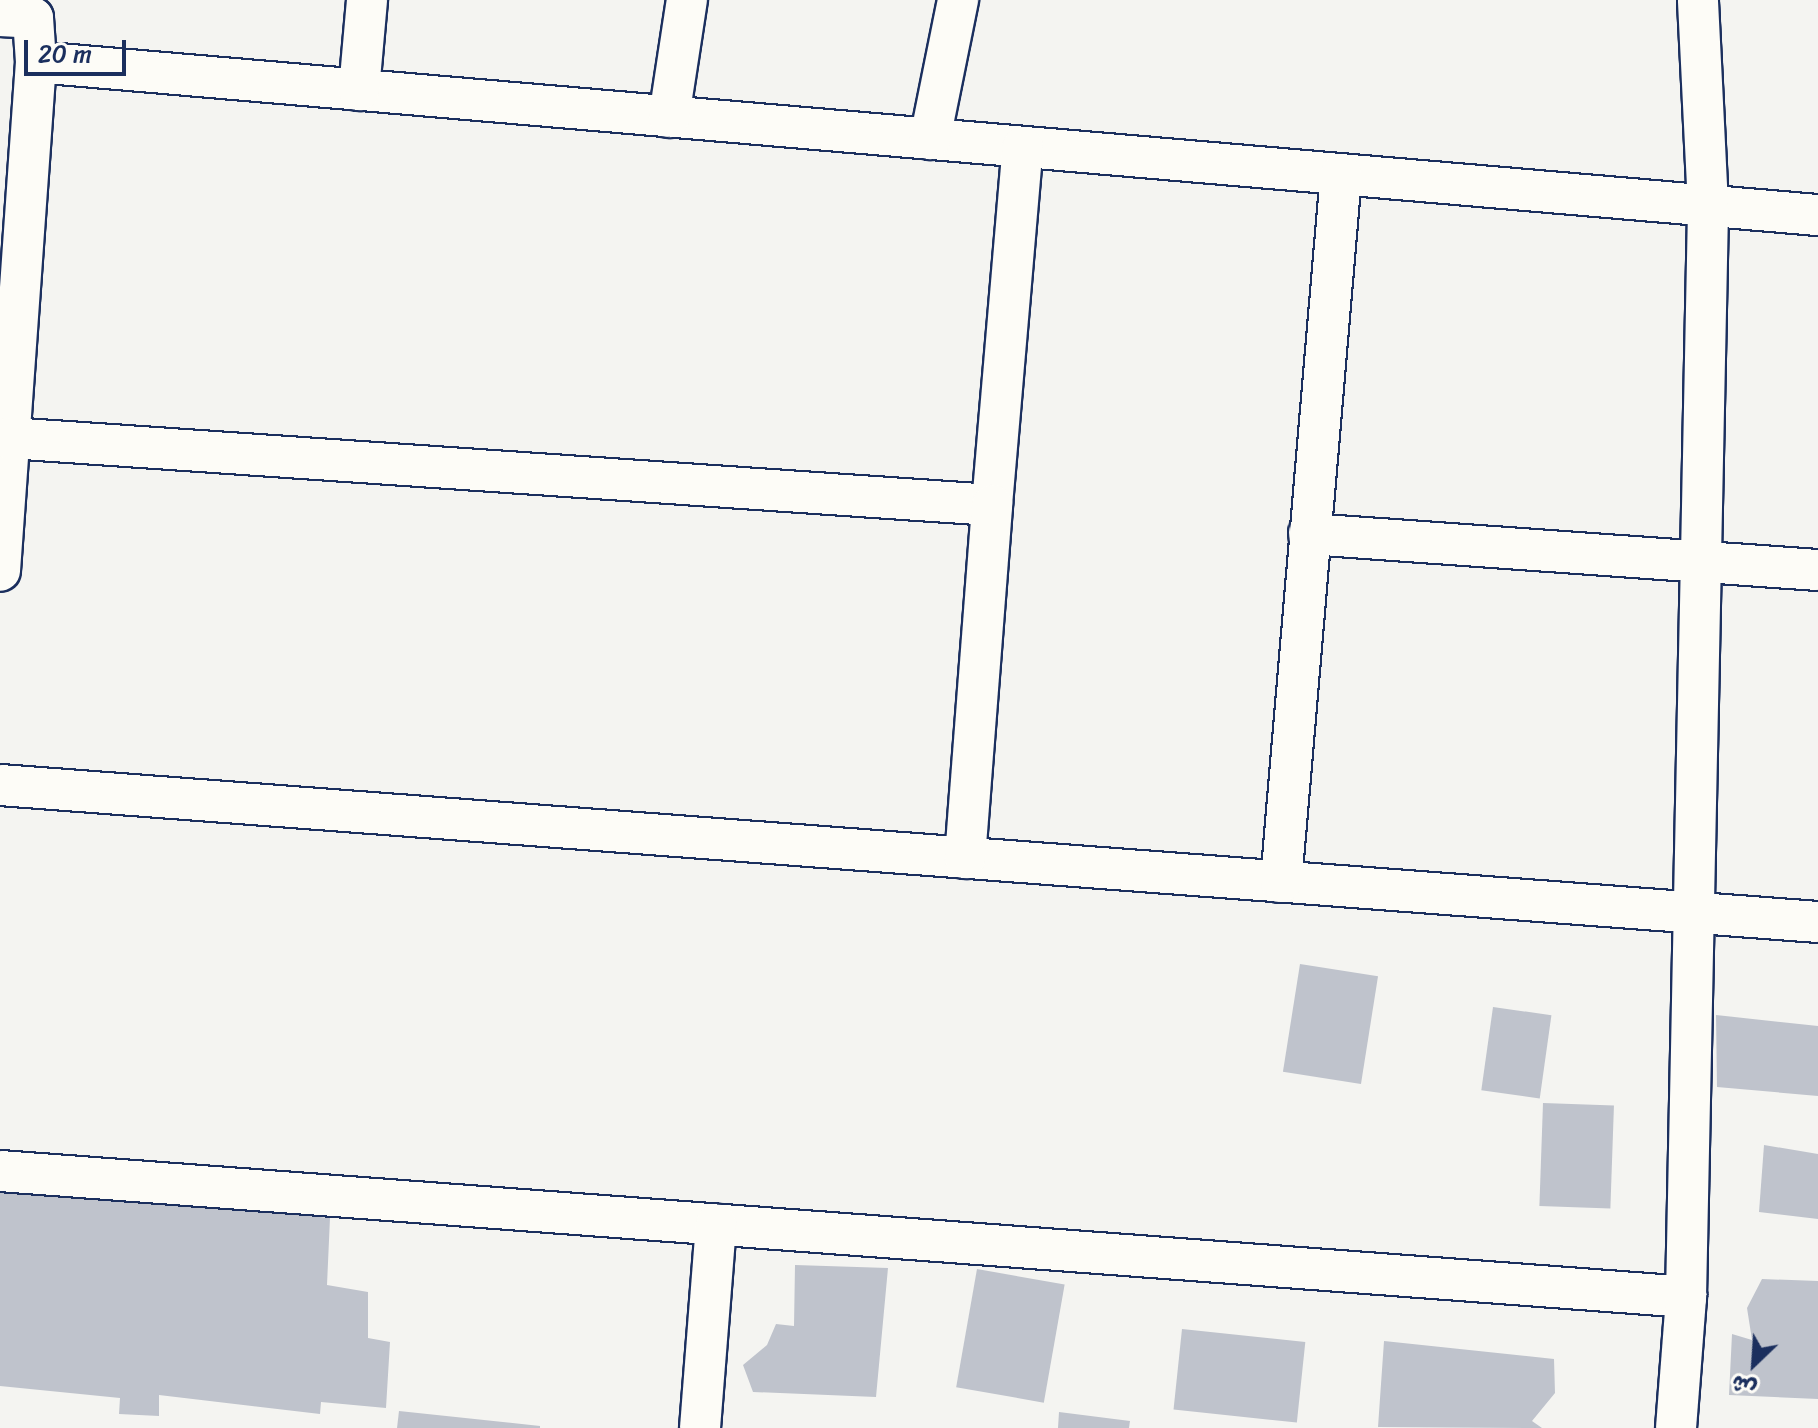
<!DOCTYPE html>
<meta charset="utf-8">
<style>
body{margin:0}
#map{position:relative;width:1818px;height:1428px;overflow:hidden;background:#f4f4f1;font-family:Sriracha,"Playpen Sans Arabic",sans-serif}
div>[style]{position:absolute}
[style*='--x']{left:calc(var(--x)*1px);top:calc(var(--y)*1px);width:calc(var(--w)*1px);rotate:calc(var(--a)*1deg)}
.building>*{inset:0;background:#bfc3cc;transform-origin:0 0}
.roads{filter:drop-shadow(2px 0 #1b2f5e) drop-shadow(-2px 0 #1b2f5e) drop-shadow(0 2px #1b2f5e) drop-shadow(0 -2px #1b2f5e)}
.street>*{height:40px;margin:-20px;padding:0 20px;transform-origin:20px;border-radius:20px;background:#fdfcf7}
span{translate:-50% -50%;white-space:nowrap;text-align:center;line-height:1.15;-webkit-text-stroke:6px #fdfcf7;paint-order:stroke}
.north{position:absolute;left:1714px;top:1324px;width:80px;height:80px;-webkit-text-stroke:6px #fdfcf7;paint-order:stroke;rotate:205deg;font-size:22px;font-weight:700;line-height:32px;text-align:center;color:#1b2f5e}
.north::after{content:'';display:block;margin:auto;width:28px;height:36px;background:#1b2f5e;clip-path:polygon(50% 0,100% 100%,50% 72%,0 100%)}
.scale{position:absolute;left:24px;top:40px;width:102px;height:36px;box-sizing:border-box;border:4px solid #1b2f5e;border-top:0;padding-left:10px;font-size:24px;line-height:28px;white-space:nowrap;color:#1b2f5e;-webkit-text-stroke:6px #fdfcf7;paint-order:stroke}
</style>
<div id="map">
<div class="building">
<div style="left:1300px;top:964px;width:79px;height:109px;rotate:9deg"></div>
<div style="left:1493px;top:1007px;width:59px;height:84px;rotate:8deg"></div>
<div style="clip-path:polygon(1716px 1015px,1818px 1026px,1818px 1096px,1717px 1087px)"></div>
<div style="left:1543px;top:1103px;width:71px;height:103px;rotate:2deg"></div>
<div style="clip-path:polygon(1764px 1145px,1818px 1154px,1818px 1219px,1759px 1212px)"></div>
<div style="clip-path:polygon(0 1185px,330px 1218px,327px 1285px,368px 1292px,368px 1338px,390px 1342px,386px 1408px,321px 1402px,320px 1414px,159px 1395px,159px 1416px,119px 1414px,120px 1398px,0 1386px)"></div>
<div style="clip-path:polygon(795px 1265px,888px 1268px,876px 1397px,753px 1392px,743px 1365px,767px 1345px,776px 1324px,794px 1326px)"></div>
<div style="left:977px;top:1269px;width:89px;height:120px;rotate:10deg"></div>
<div style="clip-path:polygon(1762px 1279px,1818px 1281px,1818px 1399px,1729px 1395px,1732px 1334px,1752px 1340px,1747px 1308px)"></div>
<div style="left:1182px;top:1329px;width:124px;height:81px;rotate:6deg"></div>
<div style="clip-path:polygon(1384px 1341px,1554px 1359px,1555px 1393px,1532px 1421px,1542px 1428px,1378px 1427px)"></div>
<div style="clip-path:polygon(399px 1411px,540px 1426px,540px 1428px,397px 1428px)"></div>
<div style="clip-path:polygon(1059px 1412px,1130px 1421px,1129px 1428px,1058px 1428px)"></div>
</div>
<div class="roads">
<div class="street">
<div style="--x:0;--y:16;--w:33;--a:3"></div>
<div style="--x:33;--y:18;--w:44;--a:86.1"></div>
<div style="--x:36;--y:62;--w:510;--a:94.05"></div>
<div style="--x:36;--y:62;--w:1789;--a:4.91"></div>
<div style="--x:359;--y:90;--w:90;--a:-84.9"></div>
<div style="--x:669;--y:117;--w:118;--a:-81.3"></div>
<div style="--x:930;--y:139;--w:142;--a:-78.6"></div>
<div style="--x:9;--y:438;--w:985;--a:3.9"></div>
<div style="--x:992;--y:505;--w:359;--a:-85.1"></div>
<div style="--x:1309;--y:534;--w:510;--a:4.05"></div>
<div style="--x:0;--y:785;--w:1823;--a:4.31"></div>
<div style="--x:965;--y:858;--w:354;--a:-85.6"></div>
<div style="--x:1281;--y:882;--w:710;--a:-85.15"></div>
<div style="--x:0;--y:1171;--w:1691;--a:4.27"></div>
<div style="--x:700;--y:1428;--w:204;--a:-85.5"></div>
<div style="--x:1676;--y:1428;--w:131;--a:-85.6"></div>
<div style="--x:1686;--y:1297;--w:1091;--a:-88.84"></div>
<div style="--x:1708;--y:206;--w:206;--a:-92.8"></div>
</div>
</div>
<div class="north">ش</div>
<div class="scale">20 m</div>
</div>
